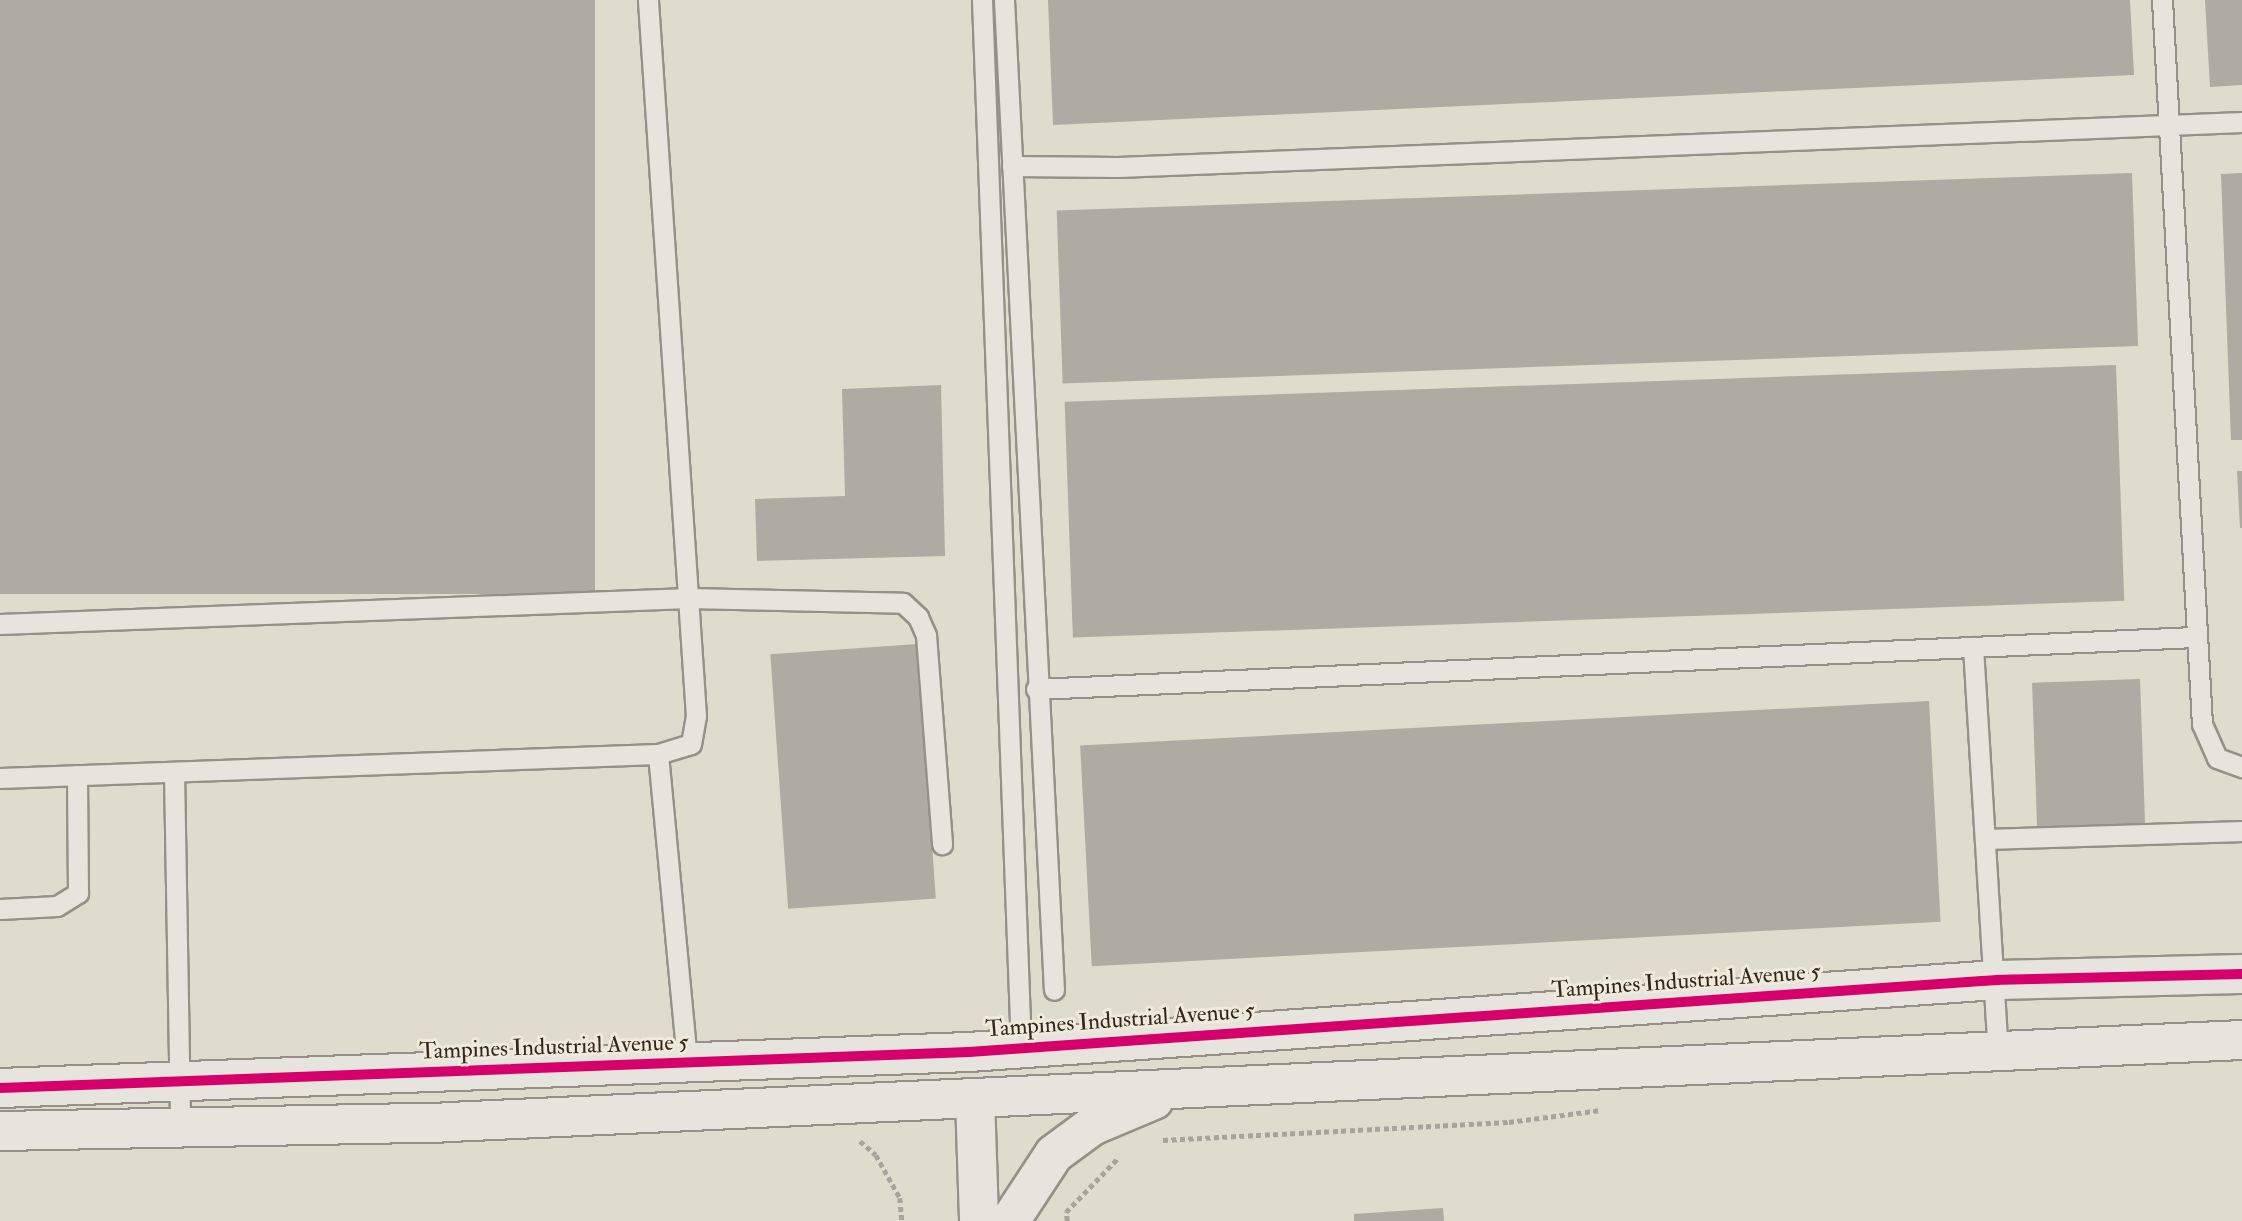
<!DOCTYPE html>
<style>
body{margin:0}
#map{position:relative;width:2242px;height:1221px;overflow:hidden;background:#dfdbcd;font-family:"IM FELL Double Pica",serif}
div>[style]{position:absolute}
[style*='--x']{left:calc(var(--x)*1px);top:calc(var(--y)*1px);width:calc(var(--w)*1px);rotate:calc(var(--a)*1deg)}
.building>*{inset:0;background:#afaba2;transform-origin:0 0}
.path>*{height:4.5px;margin-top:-2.25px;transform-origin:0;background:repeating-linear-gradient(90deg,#a7a49e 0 5px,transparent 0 8.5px)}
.roads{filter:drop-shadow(2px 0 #959188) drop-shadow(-2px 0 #959188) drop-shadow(0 2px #959188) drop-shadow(0 -2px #959188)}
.service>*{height:19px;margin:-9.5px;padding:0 9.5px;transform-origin:9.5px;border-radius:9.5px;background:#e7e4dd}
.minor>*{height:38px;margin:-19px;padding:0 19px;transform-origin:19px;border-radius:19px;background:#e7e4dd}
.cycleway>*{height:10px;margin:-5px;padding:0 5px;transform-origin:5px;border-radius:5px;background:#d6006c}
span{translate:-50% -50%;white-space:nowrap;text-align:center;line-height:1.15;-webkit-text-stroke:6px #efead9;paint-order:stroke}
.street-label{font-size:23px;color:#332620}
</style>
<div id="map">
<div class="building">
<div style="left:0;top:0;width:595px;height:594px"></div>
<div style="clip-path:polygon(1048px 0,2130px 0,2134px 75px,1053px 125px)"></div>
<div style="clip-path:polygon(2205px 0,2242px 0,2242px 85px,2210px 87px)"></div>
<div style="left:2132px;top:173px;width:173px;height:1076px;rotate:88deg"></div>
<div style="clip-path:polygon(2242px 173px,2242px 440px,2231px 440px,2221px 174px)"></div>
<div style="left:2116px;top:365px;width:236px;height:1052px;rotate:88deg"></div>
<div style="clip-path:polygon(941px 385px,945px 556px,757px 561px,755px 499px,845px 496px,842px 389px)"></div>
<div style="clip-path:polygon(2237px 471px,2242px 471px,2242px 528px,2240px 528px)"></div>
<div style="left:918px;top:644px;width:255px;height:148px;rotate:86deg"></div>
<div style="left:2140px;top:679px;width:151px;height:108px;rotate:88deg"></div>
<div style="left:1929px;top:701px;width:221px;height:850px;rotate:87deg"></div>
<div style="clip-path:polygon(1443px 1208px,1444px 1221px,1354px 1221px,1354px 1214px)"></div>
</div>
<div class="path">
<div style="--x:1163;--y:1140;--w:346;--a:-3"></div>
<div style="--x:1509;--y:1122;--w:93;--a:-7.4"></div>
<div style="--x:860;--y:1141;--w:21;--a:41"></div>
<div style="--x:876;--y:1155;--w:49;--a:60.8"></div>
<div style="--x:900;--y:1198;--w:23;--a:85"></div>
<div style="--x:1067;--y:1221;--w:9;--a:-96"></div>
<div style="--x:1066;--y:1212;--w:76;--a:-46.1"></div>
</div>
<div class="roads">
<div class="service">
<div style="--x:982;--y:0;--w:1049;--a:87.87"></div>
<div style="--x:1004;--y:0;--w:991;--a:87.11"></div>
<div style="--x:2162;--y:0;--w:725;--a:86.84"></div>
<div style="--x:2202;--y:724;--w:37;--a:66"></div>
<div style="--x:2217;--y:758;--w:27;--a:20"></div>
<div style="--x:1012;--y:166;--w:106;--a:0.5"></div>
<div style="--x:1118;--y:167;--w:1125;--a:-2.29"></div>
<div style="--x:0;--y:624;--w:689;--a:-2.16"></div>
<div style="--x:689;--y:598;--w:214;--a:1.3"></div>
<div style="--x:903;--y:603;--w:21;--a:43"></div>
<div style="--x:918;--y:617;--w:20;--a:66"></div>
<div style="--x:926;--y:635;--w:210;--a:85.6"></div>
<div style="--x:1973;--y:647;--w:408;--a:86.5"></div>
<div style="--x:1036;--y:689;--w:1160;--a:-2.57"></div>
<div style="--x:658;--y:754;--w:310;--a:84.6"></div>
<div style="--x:174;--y:772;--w:356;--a:89"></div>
<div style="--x:0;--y:778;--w:658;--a:-2.09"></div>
<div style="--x:658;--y:754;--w:34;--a:-17"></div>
<div style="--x:691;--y:744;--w:28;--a:-80"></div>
<div style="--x:696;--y:716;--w:718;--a:-93.84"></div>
<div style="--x:1987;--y:839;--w:255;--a:-1.8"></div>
<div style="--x:0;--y:909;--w:57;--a:-3"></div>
<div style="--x:57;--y:906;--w:25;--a:-32"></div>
<div style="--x:78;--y:893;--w:118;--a:-90.5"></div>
</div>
<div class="minor">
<div style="--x:0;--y:1088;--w:970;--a:-2.13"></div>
<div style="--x:969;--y:1052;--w:1031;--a:-4.01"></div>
<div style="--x:1997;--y:980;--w:245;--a:-1.4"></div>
<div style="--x:975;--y:1098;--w:123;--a:88.1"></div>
<div style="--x:0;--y:1131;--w:450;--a:-1.1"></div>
<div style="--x:450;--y:1122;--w:1794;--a:-2.62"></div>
<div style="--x:1010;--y:1221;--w:80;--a:-56.7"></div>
<div style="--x:1054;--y:1154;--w:47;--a:-36.4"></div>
<div style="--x:1092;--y:1126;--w:67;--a:-22.8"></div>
</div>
</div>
<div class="cycleway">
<div style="--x:0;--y:1088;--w:970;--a:-2.13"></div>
<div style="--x:969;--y:1052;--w:1031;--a:-4.01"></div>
<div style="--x:1997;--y:980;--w:245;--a:-1.4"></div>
</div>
<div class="street-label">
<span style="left:1686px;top:981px;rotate:-4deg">Tampines Industrial Avenue 5</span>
<span style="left:1120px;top:1020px;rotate:-4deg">Tampines Industrial Avenue 5</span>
<span style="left:554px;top:1047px;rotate:-2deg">Tampines Industrial Avenue 5</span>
</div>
</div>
